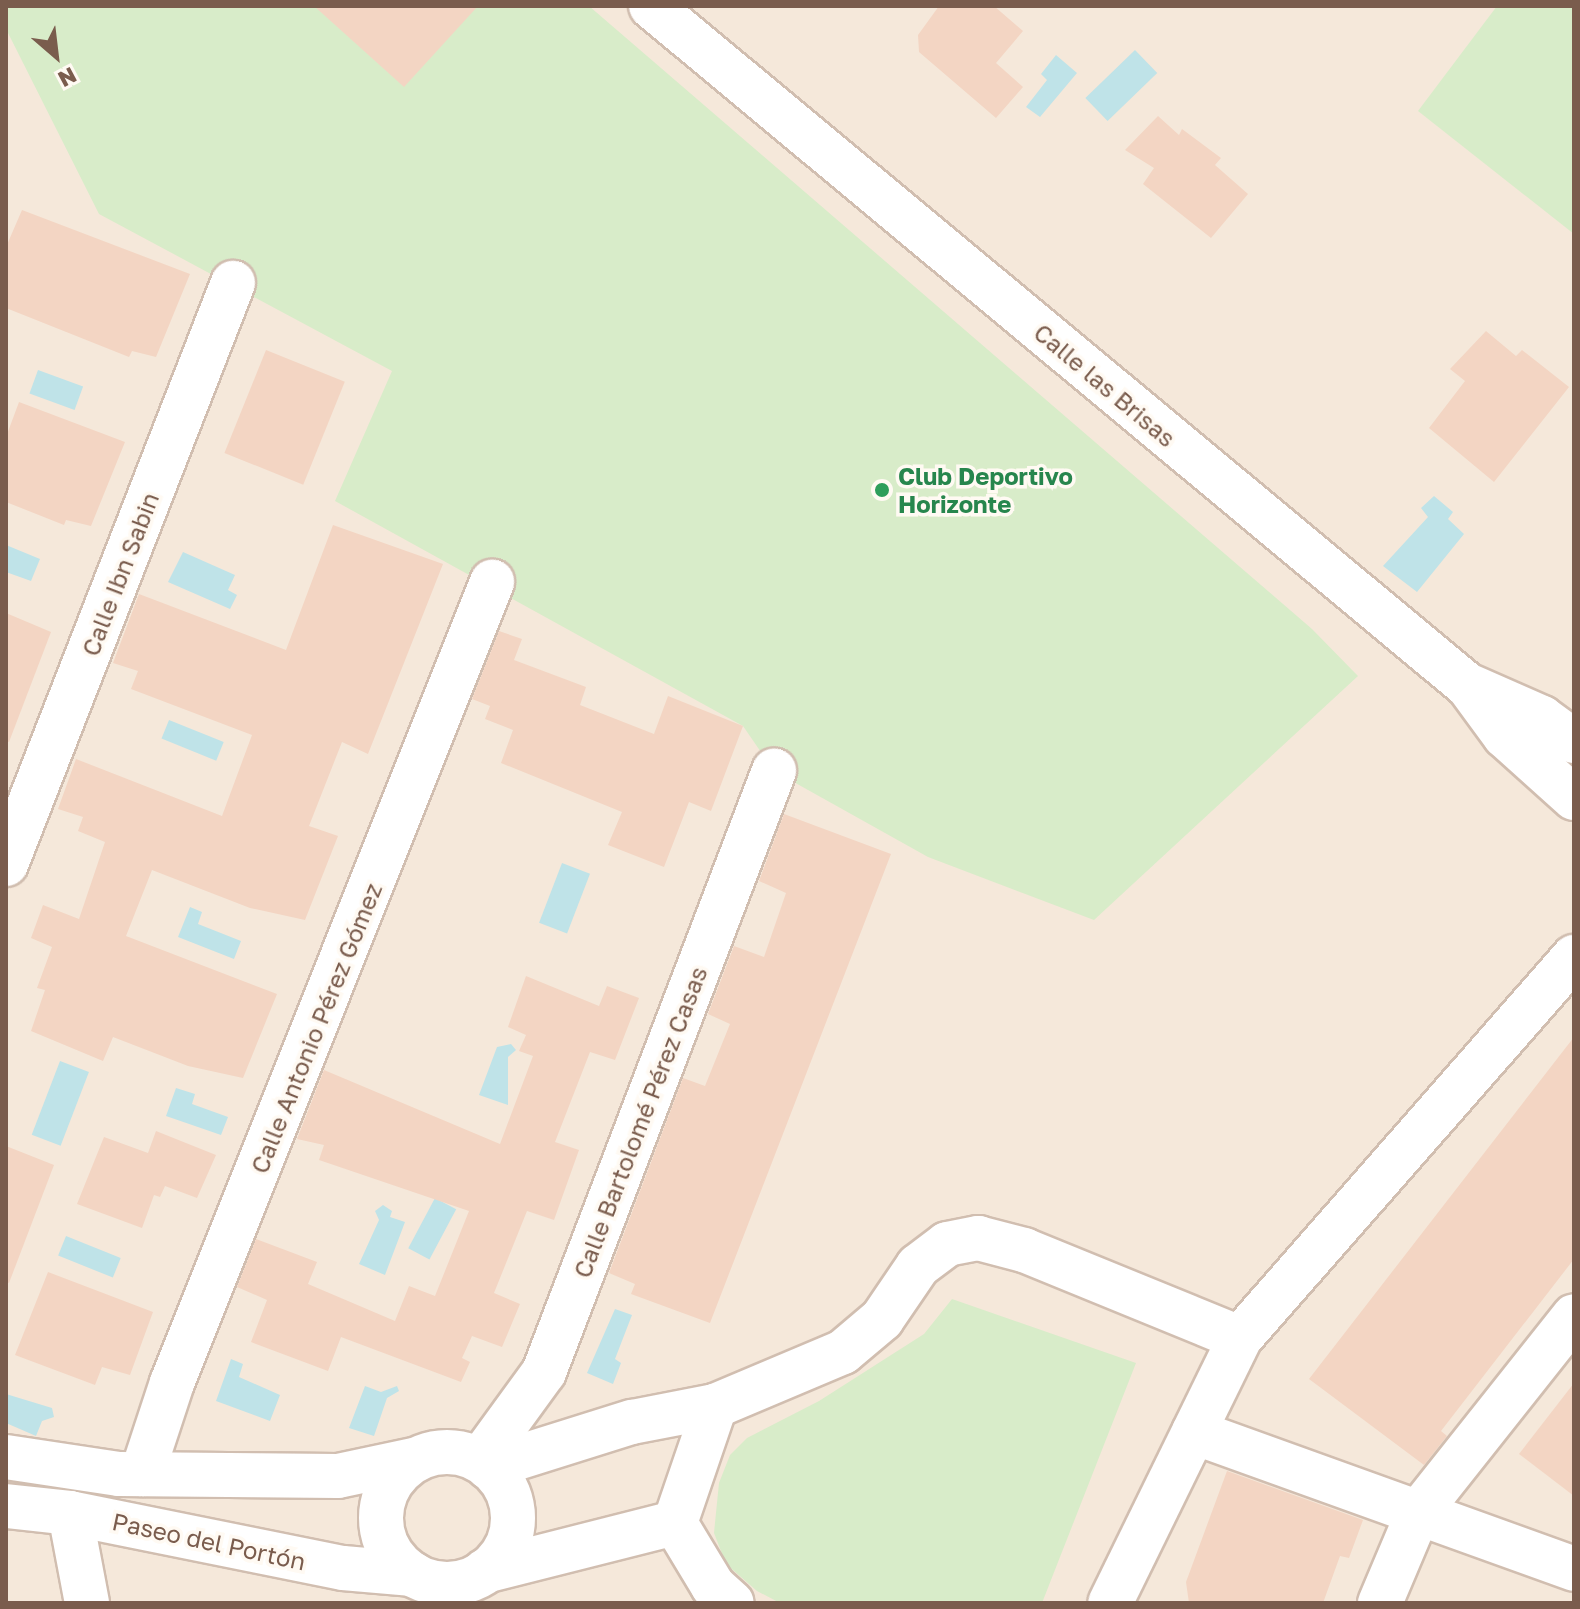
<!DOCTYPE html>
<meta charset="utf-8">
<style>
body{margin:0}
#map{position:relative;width:1580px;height:1609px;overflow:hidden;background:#fdf6ec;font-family:"Golos Text",sans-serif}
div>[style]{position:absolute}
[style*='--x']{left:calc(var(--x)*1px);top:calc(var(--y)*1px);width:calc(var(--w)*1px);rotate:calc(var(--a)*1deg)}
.residential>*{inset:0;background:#f5e8da;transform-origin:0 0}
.green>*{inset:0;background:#d8ecc9}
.water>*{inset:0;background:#bfe3e8;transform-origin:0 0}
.building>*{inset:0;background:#f3d5c3;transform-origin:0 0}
.roads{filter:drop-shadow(2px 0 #d1beb0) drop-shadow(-2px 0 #d1beb0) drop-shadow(0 2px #d1beb0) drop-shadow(0 -2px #d1beb0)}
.minor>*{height:44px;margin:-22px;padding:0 22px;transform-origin:22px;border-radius:22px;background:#fff}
.minor>.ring{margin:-22px;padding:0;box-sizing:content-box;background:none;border:44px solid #fff;border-radius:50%}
.dots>*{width:22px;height:22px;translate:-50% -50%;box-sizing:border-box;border:4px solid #fffaf3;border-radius:50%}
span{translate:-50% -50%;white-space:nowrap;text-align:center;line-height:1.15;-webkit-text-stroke:7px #fffaf3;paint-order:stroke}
.street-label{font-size:24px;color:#7a5c4d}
.leisure-label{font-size:24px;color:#27864d;font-weight:700}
.left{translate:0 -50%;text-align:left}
.frame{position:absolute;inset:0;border:8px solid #7a5c4d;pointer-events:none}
.north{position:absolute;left:16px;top:16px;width:80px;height:80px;-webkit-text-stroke:6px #fffaf3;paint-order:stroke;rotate:152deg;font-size:22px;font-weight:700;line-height:32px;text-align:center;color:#7a5c4d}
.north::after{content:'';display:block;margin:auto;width:28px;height:36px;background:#7a5c4d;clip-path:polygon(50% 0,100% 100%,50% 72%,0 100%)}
</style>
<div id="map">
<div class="residential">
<div style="left:6px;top:6px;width:1568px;height:1597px"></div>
</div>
<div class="green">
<div style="clip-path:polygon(6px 6px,589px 6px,1312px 629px,1358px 676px,1094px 920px,928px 857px,774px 771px,743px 726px,335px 501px,392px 371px,99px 214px,6px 29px)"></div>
<div style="clip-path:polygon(1497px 6px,1574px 6px,1574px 234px,1418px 111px)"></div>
<div style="clip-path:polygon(952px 1299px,1136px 1363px,1042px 1603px,780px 1603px,757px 1591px,726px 1564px,714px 1533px,719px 1483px,730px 1455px,747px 1438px,819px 1401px,924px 1334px)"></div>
</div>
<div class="water">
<div style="left:1135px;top:50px;width:32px;height:69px;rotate:46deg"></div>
<div style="clip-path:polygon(1056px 55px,1077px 73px,1040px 117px,1026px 107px,1047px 80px,1041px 74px)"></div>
<div style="left:38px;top:370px;width:48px;height:25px;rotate:20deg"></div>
<div style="clip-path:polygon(1434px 496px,1453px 512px,1448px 519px,1464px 534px,1417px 592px,1383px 566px,1428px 517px,1421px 508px)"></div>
<div style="clip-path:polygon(6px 545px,40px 559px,31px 581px,6px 572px)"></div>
<div style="clip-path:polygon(183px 552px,235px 575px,228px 590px,237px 595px,230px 609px,168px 582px)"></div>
<div style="left:169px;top:720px;width:59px;height:20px;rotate:22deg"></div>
<div style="left:562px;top:863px;width:30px;height:64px;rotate:21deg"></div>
<div style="clip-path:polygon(190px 907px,202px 912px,198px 924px,241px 941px,234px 959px,178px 937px)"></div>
<div style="clip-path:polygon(511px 1044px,516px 1050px,508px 1057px,508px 1105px,479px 1095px,497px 1047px)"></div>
<div style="left:60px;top:1061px;width:31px;height:79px;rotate:21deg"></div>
<div style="clip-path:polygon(176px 1088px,195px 1094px,192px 1104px,228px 1117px,221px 1135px,166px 1116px)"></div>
<div style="left:435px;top:1198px;width:24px;height:57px;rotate:28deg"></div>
<div style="clip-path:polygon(383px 1205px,392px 1211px,390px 1217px,405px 1222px,385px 1275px,359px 1264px,379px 1220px,375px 1211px)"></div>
<div style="left:66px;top:1236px;width:59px;height:21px;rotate:22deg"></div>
<div style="clip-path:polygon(615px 1309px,632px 1315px,615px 1359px,621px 1363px,613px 1384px,587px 1373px)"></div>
<div style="clip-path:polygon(231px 1359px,243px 1364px,239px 1377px,280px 1395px,270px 1421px,216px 1401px)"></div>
<div style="clip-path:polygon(365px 1386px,381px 1392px,397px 1386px,399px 1391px,387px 1398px,374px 1436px,349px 1428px)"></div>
<div style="clip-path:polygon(6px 1394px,52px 1408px,54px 1417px,42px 1421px,36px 1436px,6px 1423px)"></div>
</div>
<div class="building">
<div style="clip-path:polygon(314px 6px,478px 6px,404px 87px)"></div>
<div style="clip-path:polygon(939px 6px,994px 6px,1023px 31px,996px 63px,1023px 87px,996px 118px,919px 52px,918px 35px)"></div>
<div style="clip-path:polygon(1158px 116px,1179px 135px,1182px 129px,1221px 158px,1215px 165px,1248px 194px,1211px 238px,1143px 184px,1154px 168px,1125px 150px)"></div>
<div style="clip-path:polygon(22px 210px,190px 274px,156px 357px,132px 351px,129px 357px,6px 308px,6px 247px)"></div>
<div style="clip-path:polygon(1486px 331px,1516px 356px,1522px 350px,1569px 387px,1494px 482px,1429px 428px,1465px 381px,1450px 369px)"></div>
<div style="left:266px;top:350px;width:85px;height:111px;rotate:22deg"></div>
<div style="clip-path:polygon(19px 402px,125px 442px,91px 526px,66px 520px,64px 525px,6px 502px,6px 437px)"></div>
<div style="clip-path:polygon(333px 525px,443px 564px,368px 754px,342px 742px,309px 826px,338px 836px,305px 920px,250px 908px,152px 870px,126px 936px,277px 994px,243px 1078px,188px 1066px,113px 1037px,103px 1061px,31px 1031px,45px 990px,37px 988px,52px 947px,31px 938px,43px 905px,79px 919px,105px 842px,78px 831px,83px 817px,58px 809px,76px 759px,222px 816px,252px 735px,131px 689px,138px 671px,113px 663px,139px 594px,286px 650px)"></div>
<div style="clip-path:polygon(6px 613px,51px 632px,9px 742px,6px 741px)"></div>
<div style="clip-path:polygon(499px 631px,522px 639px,514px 660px,586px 687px,580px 705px,654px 734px,668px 696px,743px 726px,711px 811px,689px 802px,664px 867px,608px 845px,622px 812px,501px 763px,513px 730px,485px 719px,490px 706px,472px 699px)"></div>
<div style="clip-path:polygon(784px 814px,891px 854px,710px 1323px,631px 1294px,635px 1284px,609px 1273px,683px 1078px,705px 1086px,730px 1024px,708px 1014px,734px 946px,764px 957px,786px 893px,759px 881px)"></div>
<div style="clip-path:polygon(526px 976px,599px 1006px,607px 986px,639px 998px,615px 1060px,590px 1052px,555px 1142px,579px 1150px,554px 1220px,527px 1211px,494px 1293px,520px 1304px,502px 1347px,472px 1336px,462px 1358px,470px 1362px,461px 1382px,341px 1337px,328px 1371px,251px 1342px,267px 1300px,237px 1287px,256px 1239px,317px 1262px,308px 1284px,395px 1321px,409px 1286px,435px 1296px,469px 1211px,319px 1160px,324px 1145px,297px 1139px,324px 1070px,500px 1144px,533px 1056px,519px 1051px,526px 1035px,508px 1027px)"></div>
<div style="clip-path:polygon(1574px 1037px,1574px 1259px,1441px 1431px,1447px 1436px,1424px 1465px,1309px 1379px)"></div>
<div style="clip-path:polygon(156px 1131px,216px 1155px,197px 1198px,165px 1186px,160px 1197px,154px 1195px,142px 1228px,77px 1204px,104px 1137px,148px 1153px)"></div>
<div style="clip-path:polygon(6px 1146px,54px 1165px,9px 1283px,6px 1282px)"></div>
<div style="clip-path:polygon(48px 1272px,153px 1312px,130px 1375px,102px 1367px,95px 1385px,15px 1355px)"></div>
<div style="clip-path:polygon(1574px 1383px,1574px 1496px,1519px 1454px)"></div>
<div style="clip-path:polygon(1227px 1471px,1363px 1520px,1349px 1558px,1340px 1556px,1323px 1603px,1189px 1603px,1186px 1582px)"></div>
</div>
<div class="roads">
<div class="minor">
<div style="--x:651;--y:6;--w:1062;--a:39.76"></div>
<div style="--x:1467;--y:685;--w:82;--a:23.7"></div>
<div style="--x:1542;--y:718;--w:39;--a:36"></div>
<div style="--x:1469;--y:687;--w:61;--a:53.7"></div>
<div style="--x:1505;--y:736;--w:93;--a:41.9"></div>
<div style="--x:6;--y:864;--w:624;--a:-68.66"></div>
<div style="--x:1240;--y:1338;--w:507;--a:-48.76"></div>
<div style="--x:1194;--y:1432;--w:404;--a:19.8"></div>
<div class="ring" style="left:381px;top:1452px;width:88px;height:88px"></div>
<div style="--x:6;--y:1457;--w:114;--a:8.6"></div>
<div style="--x:119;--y:1474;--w:219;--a:0.5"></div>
<div style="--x:338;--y:1476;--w:77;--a:-12"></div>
<div style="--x:480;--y:1460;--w:109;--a:-54"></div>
<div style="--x:544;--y:1372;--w:644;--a:-69.06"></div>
<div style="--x:488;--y:1467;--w:151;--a:-17.4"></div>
<div style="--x:632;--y:1422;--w:85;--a:-10.9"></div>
<div style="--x:142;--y:1474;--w:96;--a:-71.8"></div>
<div style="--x:172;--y:1383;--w:863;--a:-68.22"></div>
<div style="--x:6;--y:1506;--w:64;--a:6.2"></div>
<div style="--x:70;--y:1513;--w:278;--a:11.4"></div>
<div style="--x:343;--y:1568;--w:70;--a:4.9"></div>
<div style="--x:70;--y:1513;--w:92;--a:79.3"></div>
<div style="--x:675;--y:1523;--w:124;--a:-71.1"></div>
<div style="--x:715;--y:1406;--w:139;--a:-22.9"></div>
<div style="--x:843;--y:1352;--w:51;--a:-40.2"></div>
<div style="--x:882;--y:1319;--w:64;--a:-55.8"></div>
<div style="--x:918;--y:1266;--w:36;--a:-37"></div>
<div style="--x:947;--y:1244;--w:32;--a:-11"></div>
<div style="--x:978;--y:1238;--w:48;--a:14.6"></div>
<div style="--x:1024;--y:1250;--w:233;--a:22.2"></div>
<div style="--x:1240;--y:1338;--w:295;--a:116.1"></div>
<div style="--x:675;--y:1523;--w:74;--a:58.9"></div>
<div style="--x:713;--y:1586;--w:25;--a:42"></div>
<div style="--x:485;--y:1571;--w:196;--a:-14.2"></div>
<div style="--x:1380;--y:1603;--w:98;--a:-67.1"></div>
<div style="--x:1418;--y:1513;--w:251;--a:-51.6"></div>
</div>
</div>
<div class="dots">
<div style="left:882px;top:490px;background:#2e9e5b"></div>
</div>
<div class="street-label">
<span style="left:1105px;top:385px;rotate:40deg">Calle las Brisas</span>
<span style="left:120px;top:574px;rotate:-69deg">Calle Ibn Sabin</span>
<span style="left:316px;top:1028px;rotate:-68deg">Calle Antonio Pérez Gómez</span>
<span style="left:640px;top:1122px;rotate:-69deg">Calle Bartolomé Pérez Casas</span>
<span style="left:209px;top:1541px;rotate:12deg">Paseo del Portón</span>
</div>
<div class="leisure-label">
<span class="left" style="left:898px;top:490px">Club Deportivo<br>Horizonte</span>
</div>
<div class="frame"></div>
<div class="north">N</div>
</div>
